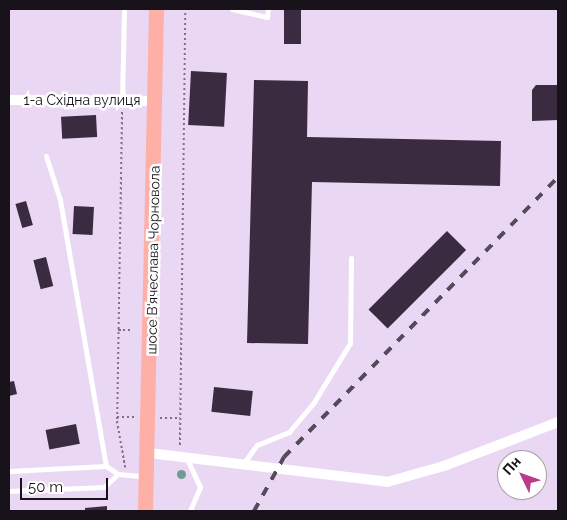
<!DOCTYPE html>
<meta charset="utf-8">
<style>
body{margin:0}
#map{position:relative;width:567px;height:520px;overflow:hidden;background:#ead7f3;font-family:Raleway,sans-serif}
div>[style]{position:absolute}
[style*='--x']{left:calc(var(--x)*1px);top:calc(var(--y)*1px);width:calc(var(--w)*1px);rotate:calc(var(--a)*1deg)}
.building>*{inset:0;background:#3b2b41;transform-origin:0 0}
.path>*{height:2px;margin-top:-1px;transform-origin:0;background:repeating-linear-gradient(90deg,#7d7183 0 2.5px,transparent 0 5px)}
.lane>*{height:5px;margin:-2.5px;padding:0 2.5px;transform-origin:2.5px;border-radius:2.5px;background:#fff}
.street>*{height:10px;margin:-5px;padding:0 5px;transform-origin:5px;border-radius:5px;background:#fff}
.primary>*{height:15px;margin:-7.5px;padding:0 7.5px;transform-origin:7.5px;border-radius:7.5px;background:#feb0a7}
.rail>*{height:4px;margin-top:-2px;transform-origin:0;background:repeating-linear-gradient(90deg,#544b59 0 9px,transparent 0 18px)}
.trees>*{width:9px;height:9px;margin:-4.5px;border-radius:50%;background:#739994}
span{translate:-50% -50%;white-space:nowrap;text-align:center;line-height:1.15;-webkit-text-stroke:5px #fff;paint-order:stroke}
.street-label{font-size:14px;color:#18121b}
.frame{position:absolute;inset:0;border:10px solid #18121b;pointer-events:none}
.north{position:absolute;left:497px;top:450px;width:50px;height:50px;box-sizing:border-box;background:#fff;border:1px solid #a3a0a4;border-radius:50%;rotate:312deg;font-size:14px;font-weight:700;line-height:20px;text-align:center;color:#18121b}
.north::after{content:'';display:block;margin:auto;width:18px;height:22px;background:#b93c8b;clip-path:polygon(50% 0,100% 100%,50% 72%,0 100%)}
.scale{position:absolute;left:20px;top:478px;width:88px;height:22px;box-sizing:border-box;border:2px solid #18121b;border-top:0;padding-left:6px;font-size:15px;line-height:18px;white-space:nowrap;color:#18121b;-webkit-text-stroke:4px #fff;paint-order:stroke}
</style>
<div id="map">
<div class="building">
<div style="left:284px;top:9px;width:17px;height:35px"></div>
<div style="left:191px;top:71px;width:36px;height:54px;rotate:3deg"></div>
<div style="clip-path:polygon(254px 80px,308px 81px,307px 137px,501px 141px,500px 186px,312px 182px,308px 344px,247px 343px)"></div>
<div style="clip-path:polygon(536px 85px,558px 85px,558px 120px,532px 121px,532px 90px)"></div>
<div style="left:96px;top:115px;width:22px;height:35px;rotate:87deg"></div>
<div style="left:26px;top:201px;width:25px;height:11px;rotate:74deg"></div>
<div style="left:74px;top:206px;width:20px;height:28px;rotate:3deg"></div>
<div style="left:447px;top:231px;width:27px;height:111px;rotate:45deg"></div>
<div style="left:46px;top:257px;width:30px;height:13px;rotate:76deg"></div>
<div style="clip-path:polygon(14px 381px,17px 394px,9px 396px,9px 382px)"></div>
<div style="left:214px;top:387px;width:39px;height:25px;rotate:6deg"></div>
<div style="left:76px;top:424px;width:20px;height:31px;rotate:79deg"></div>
<div style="clip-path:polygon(107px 506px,107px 511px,85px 511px,85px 508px)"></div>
</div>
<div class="path">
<div style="--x:122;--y:112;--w:309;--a:90.9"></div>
<div style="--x:117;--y:421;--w:47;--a:80.1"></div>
<div style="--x:118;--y:330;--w:13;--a:0"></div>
<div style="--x:117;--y:417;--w:18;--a:0"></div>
<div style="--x:160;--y:418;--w:20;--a:0"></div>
<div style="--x:180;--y:445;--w:436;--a:-89.3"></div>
</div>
<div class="lane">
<div style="--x:232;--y:9;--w:36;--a:13"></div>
<div style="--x:267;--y:17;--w:8;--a:-83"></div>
<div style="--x:122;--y:100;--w:91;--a:-88.7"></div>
<div style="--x:46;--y:156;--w:46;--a:72.3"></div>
<div style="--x:60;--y:200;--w:270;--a:80.2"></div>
<div style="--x:187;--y:459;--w:31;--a:65"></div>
<div style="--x:200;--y:487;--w:26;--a:113"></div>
<div style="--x:243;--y:464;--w:24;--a:-54"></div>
<div style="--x:257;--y:445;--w:35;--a:-22"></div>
<div style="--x:289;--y:432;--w:39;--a:-50"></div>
<div style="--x:314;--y:402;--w:69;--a:-58.6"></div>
<div style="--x:350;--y:343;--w:85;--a:-89.3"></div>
<div style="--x:9;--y:471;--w:97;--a:-3"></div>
<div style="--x:106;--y:466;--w:14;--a:34"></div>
<div style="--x:118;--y:474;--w:25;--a:5"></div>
<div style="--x:9;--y:491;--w:95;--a:-2.4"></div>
<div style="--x:104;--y:487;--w:19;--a:-43"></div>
</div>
<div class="street">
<div style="--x:9;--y:100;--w:146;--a:0.4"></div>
<div style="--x:149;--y:453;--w:240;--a:6.9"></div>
<div style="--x:387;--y:482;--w:59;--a:-15.7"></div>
<div style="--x:444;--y:466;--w:122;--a:-21.1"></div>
</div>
<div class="primary">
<div style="--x:145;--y:511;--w:502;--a:-88.74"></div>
</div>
<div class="rail">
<div style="--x:254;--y:511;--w:62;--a:-60.9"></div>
<div style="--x:284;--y:457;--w:392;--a:-45.6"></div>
</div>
<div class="trees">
<div style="left:181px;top:474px"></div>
</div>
<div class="street-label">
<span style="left:82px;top:100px">1-а Східна вулиця</span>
<span style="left:153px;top:260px;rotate:-89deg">шосе В'ячеслава Чорновола</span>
</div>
<div class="frame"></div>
<div class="north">Пн</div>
<div class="scale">50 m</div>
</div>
